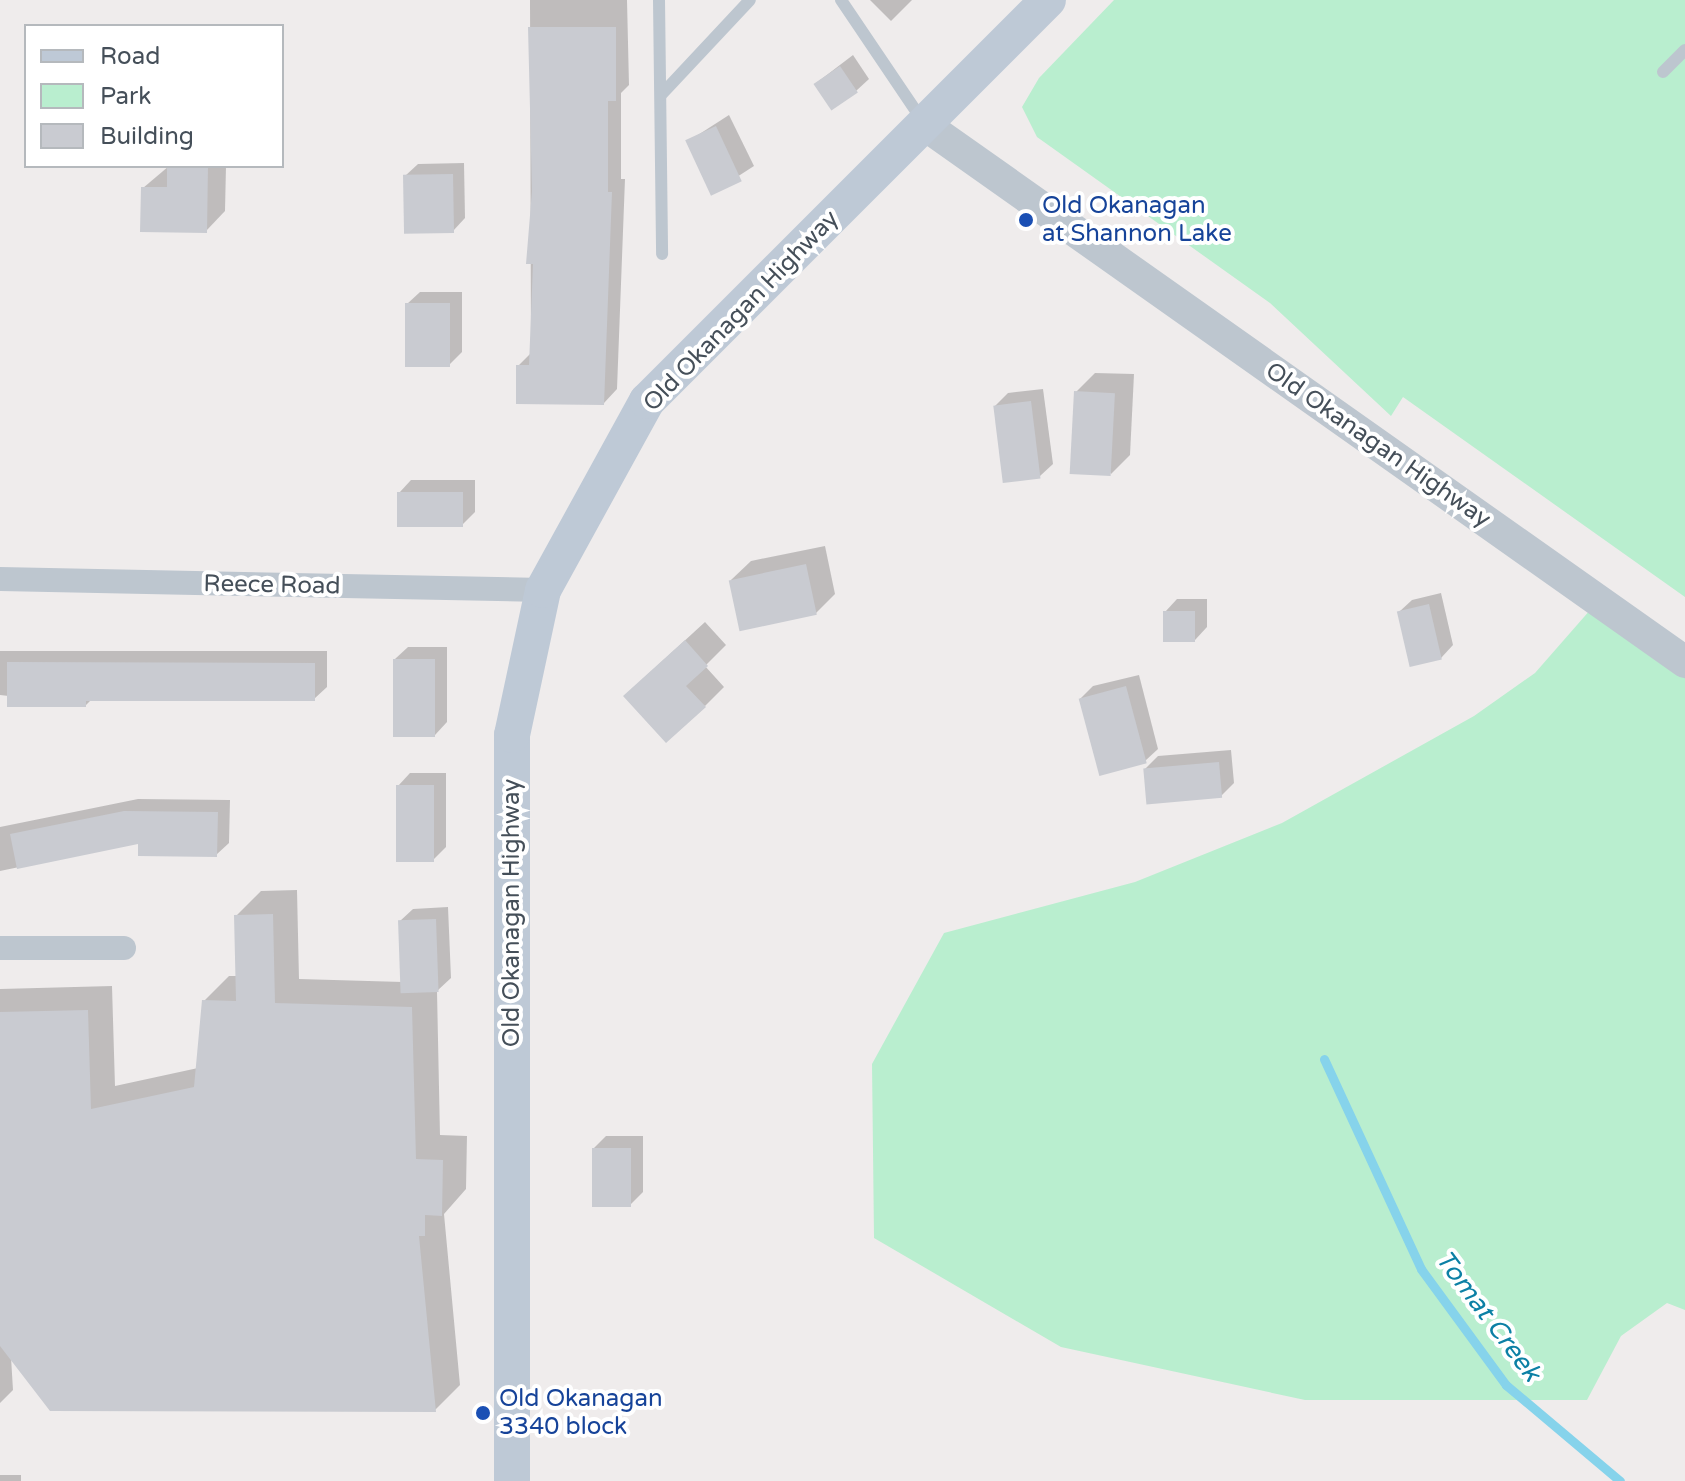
<!DOCTYPE html>
<style>
body{margin:0}
#map{position:relative;width:1685px;height:1481px;overflow:hidden;background:#efecec;font-family:"Varela Round",sans-serif}
div>[style]{position:absolute}
[style*='--x']{left:calc(var(--x)*1px);top:calc(var(--y)*1px);width:calc(var(--w)*1px);rotate:calc(var(--a)*1deg)}
.green>*{inset:0;background:#b9eecf}
.shadow>*{inset:0;background:#0003;transform-origin:0 0}
.stream>*{height:9px;margin:-4.5px;padding:0 4.5px;transform-origin:4.5px;border-radius:4.5px;background:#86d3eb}
.building>*{inset:0;background:#c9cbd1;transform-origin:0 0}
.service>*{height:12px;margin:-6px;padding:0 6px;transform-origin:6px;border-radius:6px;background:#bdc6cf}
.minor>*{height:24px;margin:-12px;padding:0 12px;transform-origin:12px;border-radius:12px;background:#bdc6cf}
.tertiary>*{height:32px;margin:-16px;padding:0 16px;transform-origin:16px;border-radius:16px;background:#bdc6cf}
.secondary>*{height:36px;margin:-18px;padding:0 18px;transform-origin:18px;border-radius:18px;background:#bec9d6}
.dots>*{width:22px;height:22px;translate:-50% -50%;box-sizing:border-box;border:4px solid #fff;border-radius:50%}
span{translate:-50% -50%;white-space:nowrap;text-align:center;line-height:1.15;-webkit-text-stroke:8px #fff;paint-order:stroke}
.transit-label{font-size:24px;color:#164399}
.left{translate:0 -50%;text-align:left}
.street-label{font-size:24px;color:#454f59}
.water-label{font-size:26px;color:#0c80a5;font-style:italic}
.legend{position:absolute;left:24px;top:24px;width:260px;height:144px;box-sizing:border-box;background:#fff;border:2px solid #b5b9bd;margin:0;padding:10px 14px;list-style:none;font-size:24px;color:#454f59}
.legend li{display:flex;align-items:center;gap:16px;height:40px}
.legend b{width:40px;border:2px solid #b5b9bd}
</style>
<div id="map">
<div class="green">
<div style="clip-path:polygon(1114px 0,1685px 0,1685px 597px,1403px 397px,1391px 416px,1270px 303px,1037px 137px,1022px 107px,1039px 78px)"></div>
<div style="clip-path:polygon(1598px 601px,1685px 658px,1685px 1310px,1667px 1303px,1621px 1336px,1587px 1400px,1305px 1400px,1061px 1347px,874px 1238px,872px 1064px,944px 933px,1135px 882px,1282px 823px,1474px 716px,1535px 673px)"></div>
</div>
<div class="shadow">
<div style="clip-path:polygon(530px 0,627px 0,629px 85px,621px 93px,621px 179px,625px 179px,617px 389px,604px 403px,518px 366px,531px 353px)"></div>
<div style="clip-path:polygon(870px 0,912px 0,891px 21px)"></div>
<div style="clip-path:polygon(853px 55px,869px 79px,856px 91px,815px 84px)"></div>
<div style="clip-path:polygon(729px 115px,754px 166px,712px 193px,687px 142px)"></div>
<div style="clip-path:polygon(464px 163px,465px 218px,453px 231px,405px 176px,418px 164px)"></div>
<div style="clip-path:polygon(169px 166px,226px 166px,225px 211px,206px 231px,143px 188px)"></div>
<div style="clip-path:polygon(420px 292px,462px 292px,462px 352px,449px 365px,407px 304px)"></div>
<div style="clip-path:polygon(1095px 373px,1134px 374px,1130px 455px,1111px 474px,1076px 392px)"></div>
<div style="clip-path:polygon(1043px 389px,1053px 464px,1040px 476px,995px 406px,1008px 393px)"></div>
<div style="clip-path:polygon(411px 480px,475px 480px,475px 512px,462px 525px,399px 493px)"></div>
<div style="clip-path:polygon(825px 546px,835px 594px,816px 613px,731px 580px,751px 561px)"></div>
<div style="clip-path:polygon(1441px 593px,1453px 645px,1441px 658px,1399px 612px,1412px 600px)"></div>
<div style="clip-path:polygon(1177px 599px,1207px 599px,1207px 627px,1195px 640px,1165px 612px)"></div>
<div style="clip-path:polygon(705px 622px,726px 645px,705px 666px,724px 687px,705px 706px,645px 677px)"></div>
<div style="clip-path:polygon(408px 647px,447px 647px,447px 722px,435px 735px,395px 659px)"></div>
<div style="clip-path:polygon(0 651px,327px 651px,327px 687px,314px 699px,92px 699px,86px 705px,0 695px)"></div>
<div style="clip-path:polygon(1139px 675px,1158px 749px,1145px 761px,1080px 699px,1093px 686px)"></div>
<div style="clip-path:polygon(1231px 750px,1234px 783px,1221px 796px,1145px 769px,1158px 756px)"></div>
<div style="clip-path:polygon(410px 773px,446px 773px,446px 847px,433px 860px,398px 786px)"></div>
<div style="clip-path:polygon(138px 799px,230px 800px,229px 843px,216px 855px,140px 842px,0 871px,0 827px)"></div>
<div style="clip-path:polygon(297px 890px,299px 979px,403px 982px,400px 921px,413px 909px,448px 907px,451px 978px,437px 991px,440px 1135px,467px 1136px,466px 1189px,444px 1214px,460px 1385px,435px 1410px,11px 1357px,13px 1390px,0 1403px,0 989px,112px 986px,115px 1086px,198px 1068px,204px 1001px,229px 976px,238px 976px,236px 916px,261px 891px)"></div>
<div style="clip-path:polygon(606px 1136px,643px 1136px,643px 1192px,630px 1205px,594px 1148px)"></div>
<div style="left:0;top:1475px;width:21px;height:6px"></div>
</div>
<div class="stream">
<div style="--x:1324;--y:1059;--w:231;--a:65.2"></div>
<div style="--x:1421;--y:1269;--w:144;--a:53.8"></div>
<div style="--x:1506;--y:1385;--w:149;--a:40.1"></div>
</div>
<div class="building">
<div style="clip-path:polygon(528px 27px,616px 27px,616px 101px,608px 101px,608px 192px,612px 192px,604px 405px,516px 404px,516px 365px,529px 365px,533px 264px,526px 264px,532px 191px)"></div>
<div style="left:840px;top:66px;width:32px;height:32px;rotate:56deg"></div>
<div style="left:716px;top:126px;width:61px;height:34px;rotate:65deg"></div>
<div style="clip-path:polygon(167px 166px,208px 166px,207px 233px,140px 232px,141px 187px,167px 187px)"></div>
<div style="left:453px;top:174px;width:59px;height:50px;rotate:89deg"></div>
<div style="left:405px;top:303px;width:45px;height:64px"></div>
<div style="left:1074px;top:391px;width:41px;height:83px;rotate:3deg"></div>
<div style="left:1031px;top:401px;width:78px;height:38px;rotate:83deg"></div>
<div style="left:397px;top:492px;width:66px;height:35px"></div>
<div style="left:806px;top:564px;width:52px;height:79px;rotate:78deg"></div>
<div style="left:1429px;top:604px;width:57px;height:33px;rotate:77deg"></div>
<div style="left:1163px;top:611px;width:32px;height:31px"></div>
<div style="clip-path:polygon(685px 640px,708px 666px,686px 686px,706px 707px,666px 743px,623px 696px)"></div>
<div style="left:393px;top:659px;width:42px;height:78px"></div>
<div style="clip-path:polygon(7px 662px,315px 663px,315px 701px,86px 701px,86px 707px,7px 707px)"></div>
<div style="left:1126px;top:686px;width:80px;height:49px;rotate:75deg"></div>
<div style="left:1219px;top:762px;width:36px;height:76px;rotate:85deg"></div>
<div style="left:396px;top:785px;width:38px;height:77px"></div>
<div style="clip-path:polygon(124px 811px,218px 812px,217px 857px,138px 856px,138px 844px,17px 869px,10px 834px)"></div>
<div style="clip-path:polygon(273px 914px,275px 1003px,412px 1007px,416px 1159px,443px 1160px,442px 1216px,425px 1215px,425px 1236px,419px 1236px,436px 1412px,50px 1411px,0 1346px,0 1012px,88px 1010px,91px 1109px,194px 1087px,202px 1000px,236px 1001px,234px 915px)"></div>
<div style="left:436px;top:919px;width:73px;height:38px;rotate:88deg"></div>
<div style="left:592px;top:1148px;width:39px;height:59px"></div>
</div>
<div class="service">
<div style="--x:659;--y:0;--w:254;--a:89.3"></div>
<div style="--x:841;--y:0;--w:145;--a:56"></div>
<div style="--x:1663;--y:72;--w:31;--a:-45"></div>
<div style="--x:661;--y:95;--w:130;--a:-46.9"></div>
</div>
<div class="minor">
<div style="--x:0;--y:579;--w:543;--a:1.16"></div>
<div style="--x:0;--y:948;--w:124;--a:0"></div>
</div>
<div class="tertiary">
<div style="--x:925;--y:125;--w:931;--a:35.24"></div>
</div>
<div class="secondary">
<div style="--x:512;--y:1481;--w:746;--a:-90"></div>
<div style="--x:512;--y:735;--w:148;--a:-77.9"></div>
<div style="--x:543;--y:590;--w:216;--a:-61.2"></div>
<div style="--x:647;--y:401;--w:567;--a:-45"></div>
</div>
<div class="dots">
<div style="left:1026px;top:220px;background:#1a4fb4"></div>
<div style="left:483px;top:1413px;background:#1a4fb4"></div>
</div>
<div class="transit-label">
<span class="left" style="left:1042px;top:220px">Old Okanagan<br>at Shannon Lake</span>
<span class="left" style="left:499px;top:1413px">Old Okanagan<br>3340 block</span>
</div>
<div class="street-label">
<span style="left:741px;top:311px;rotate:-46deg">Old Okanagan Highway</span>
<span style="left:1378px;top:445px;rotate:35deg">Old Okanagan Highway</span>
<span style="left:272px;top:585px;rotate:1deg">Reece Road</span>
<span style="left:512px;top:913px;rotate:-90deg">Old Okanagan Highway</span>
</div>
<div class="water-label">
<span style="left:1488px;top:1316px;rotate:53deg">Tomat Creek</span>
</div>
<ul class="legend">
<li><b style="height:10px;background:#bec9d6"></b>Road</li>
<li><b style="height:22px;background:#b9eecf"></b>Park</li>
<li><b style="height:22px;background:#c9cbd1"></b>Building</li>
</ul>
</div>
